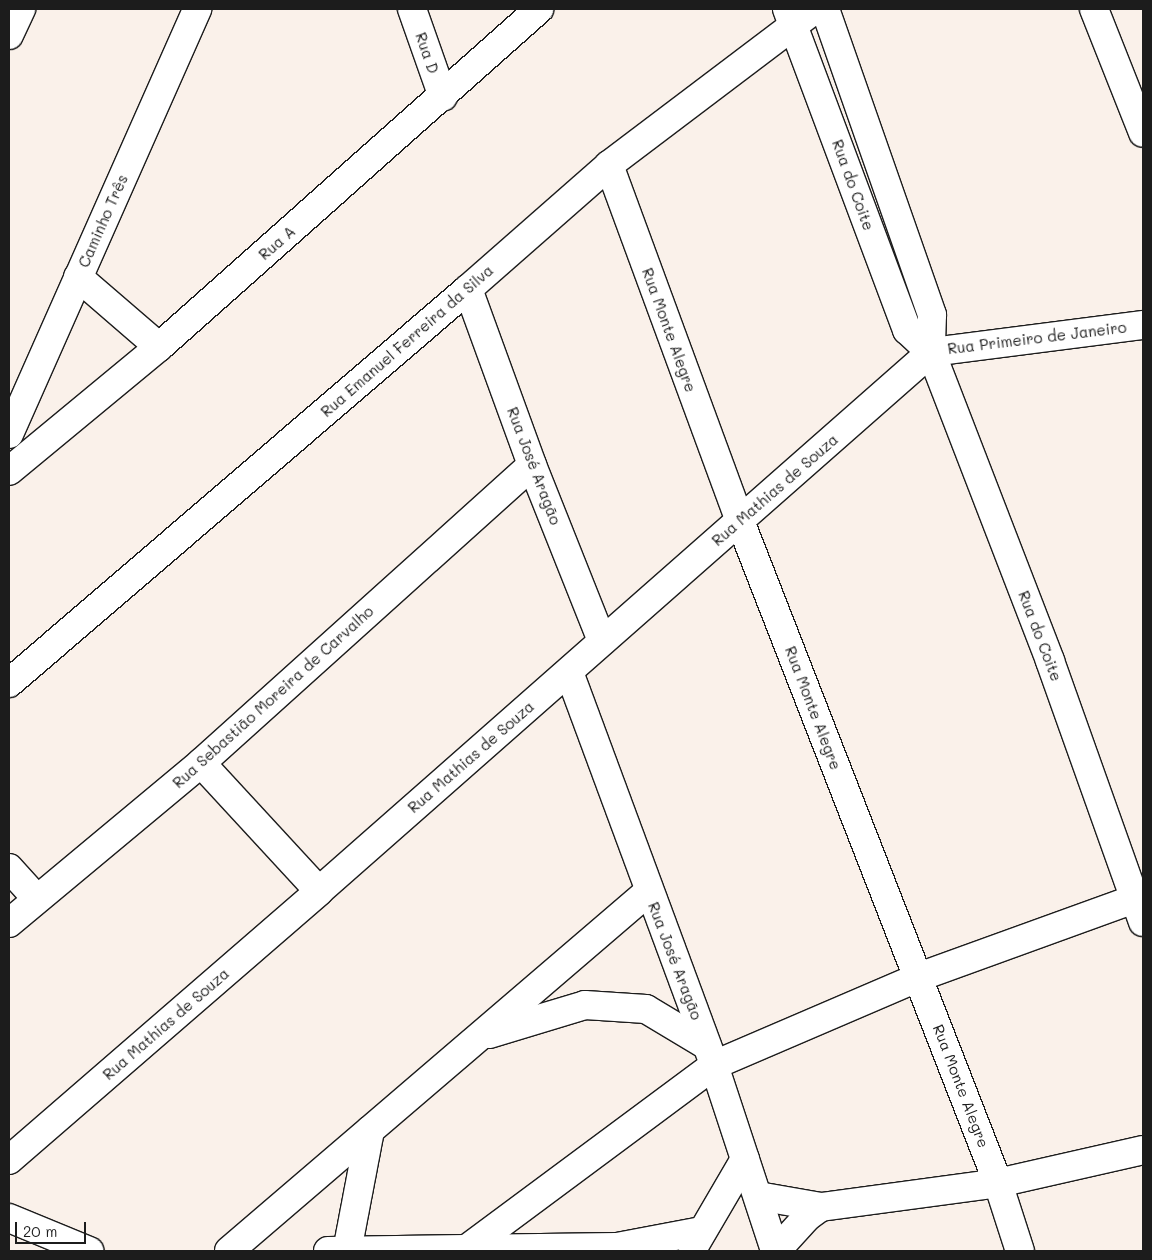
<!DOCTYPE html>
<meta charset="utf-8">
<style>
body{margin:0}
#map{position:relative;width:1152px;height:1260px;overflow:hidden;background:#faf1ea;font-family:Mali,sans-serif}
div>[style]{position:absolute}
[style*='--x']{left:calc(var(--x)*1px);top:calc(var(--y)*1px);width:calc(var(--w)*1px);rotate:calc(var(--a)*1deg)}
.roads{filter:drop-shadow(1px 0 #1c1c1c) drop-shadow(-1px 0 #1c1c1c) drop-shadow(0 1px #1c1c1c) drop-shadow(0 -1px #1c1c1c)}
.minor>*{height:28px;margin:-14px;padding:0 14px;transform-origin:14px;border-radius:14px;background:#fff}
span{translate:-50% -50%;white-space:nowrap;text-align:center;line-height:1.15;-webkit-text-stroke:5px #fff;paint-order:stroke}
.street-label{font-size:15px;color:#1c1c1c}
.frame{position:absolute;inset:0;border:10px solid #1c1c1c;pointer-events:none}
.scale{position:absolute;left:15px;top:1222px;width:71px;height:22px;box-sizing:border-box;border:2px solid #1c1c1c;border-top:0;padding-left:6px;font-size:15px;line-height:18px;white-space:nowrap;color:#1c1c1c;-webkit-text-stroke:4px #fff;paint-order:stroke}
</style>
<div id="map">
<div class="roads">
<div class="minor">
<div style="--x:412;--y:9;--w:93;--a:70.6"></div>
<div style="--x:787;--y:9;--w:343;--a:69.5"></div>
<div style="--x:907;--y:330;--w:33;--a:43"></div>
<div style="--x:825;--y:9;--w:324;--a:70.7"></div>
<div style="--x:932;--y:315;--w:37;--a:92"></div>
<div style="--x:931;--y:352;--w:331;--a:68.9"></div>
<div style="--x:1050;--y:661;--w:277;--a:70.4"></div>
<div style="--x:1094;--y:9;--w:133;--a:68.4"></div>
<div style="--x:9;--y:35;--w:29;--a:-65"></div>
<div style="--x:609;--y:165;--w:379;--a:69.8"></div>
<div style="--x:740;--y:521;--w:710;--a:68.71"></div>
<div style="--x:998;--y:1183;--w:71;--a:72.1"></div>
<div style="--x:78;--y:277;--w:107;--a:40.8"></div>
<div style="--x:468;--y:289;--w:187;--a:70"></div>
<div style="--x:532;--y:465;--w:189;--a:68.3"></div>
<div style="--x:931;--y:352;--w:214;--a:-7.3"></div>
<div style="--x:9;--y:434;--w:465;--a:-66.1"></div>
<div style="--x:9;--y:471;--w:195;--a:-39.6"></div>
<div style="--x:159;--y:347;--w:509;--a:-41.65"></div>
<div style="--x:569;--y:672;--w:419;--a:69.7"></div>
<div style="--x:714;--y:1065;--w:196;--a:71.8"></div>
<div style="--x:9;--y:683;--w:605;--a:-40.64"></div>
<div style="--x:468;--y:289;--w:188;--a:-41.3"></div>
<div style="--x:609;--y:165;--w:258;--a:-37.1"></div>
<div style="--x:201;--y:763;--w:174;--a:47.3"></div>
<div style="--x:9;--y:868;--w:40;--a:48"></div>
<div style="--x:9;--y:923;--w:250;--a:-39.8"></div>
<div style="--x:201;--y:763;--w:445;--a:-42"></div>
<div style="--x:489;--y:1034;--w:100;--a:-16.8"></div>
<div style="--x:585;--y:1005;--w:61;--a:3.8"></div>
<div style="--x:646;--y:1009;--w:70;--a:31"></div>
<div style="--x:9;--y:1160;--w:410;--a:-40.9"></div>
<div style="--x:319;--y:891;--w:816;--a:-41.37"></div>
<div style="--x:758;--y:1196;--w:64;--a:9.9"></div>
<div style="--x:9;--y:1218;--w:87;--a:22.4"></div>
<div style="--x:693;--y:1248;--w:103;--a:-59.7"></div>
<div style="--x:229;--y:1251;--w:553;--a:-40.6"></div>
<div style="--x:328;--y:1251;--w:289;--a:-0.8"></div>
<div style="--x:617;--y:1247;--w:86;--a:-10.7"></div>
<div style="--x:347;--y:1251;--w:123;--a:-79.2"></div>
<div style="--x:464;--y:1251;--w:312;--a:-36.6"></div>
<div style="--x:714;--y:1065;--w:223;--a:-23.2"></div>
<div style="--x:919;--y:977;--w:230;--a:-19.9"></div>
<div style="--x:776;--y:1251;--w:46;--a:-47.6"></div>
<div style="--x:807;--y:1217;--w:17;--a:-36"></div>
<div style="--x:821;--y:1207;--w:179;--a:-7.7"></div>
<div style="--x:998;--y:1183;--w:149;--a:-12.8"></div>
</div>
</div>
<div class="street-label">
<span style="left:427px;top:53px;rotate:71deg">Rua D</span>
<span style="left:853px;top:185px;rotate:70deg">Rua do Coite</span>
<span style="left:103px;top:221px;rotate:-66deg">Caminho Três</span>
<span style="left:277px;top:243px;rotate:-41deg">Rua A</span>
<span style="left:669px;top:330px;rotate:70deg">Rua Monte Alegre</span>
<span style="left:1037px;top:338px;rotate:-7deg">Rua Primeiro de Janeiro</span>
<span style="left:407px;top:341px;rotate:-41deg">Rua Emanuel Ferreira da Silva</span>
<span style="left:534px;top:466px;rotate:69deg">Rua José Aragão</span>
<span style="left:775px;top:490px;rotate:-41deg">Rua Mathias de Souza</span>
<span style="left:1040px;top:636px;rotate:69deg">Rua do Coite</span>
<span style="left:273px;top:697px;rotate:-42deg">Rua Sebastião Moreira de Carvalho</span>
<span style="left:813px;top:708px;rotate:69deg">Rua Monte Alegre</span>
<span style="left:471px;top:757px;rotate:-41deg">Rua Mathias de Souza</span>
<span style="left:675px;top:961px;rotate:69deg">Rua José Aragão</span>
<span style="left:166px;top:1024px;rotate:-41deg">Rua Mathias de Souza</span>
<span style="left:961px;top:1086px;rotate:69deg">Rua Monte Alegre</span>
</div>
<div class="frame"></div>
<div class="scale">20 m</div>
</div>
